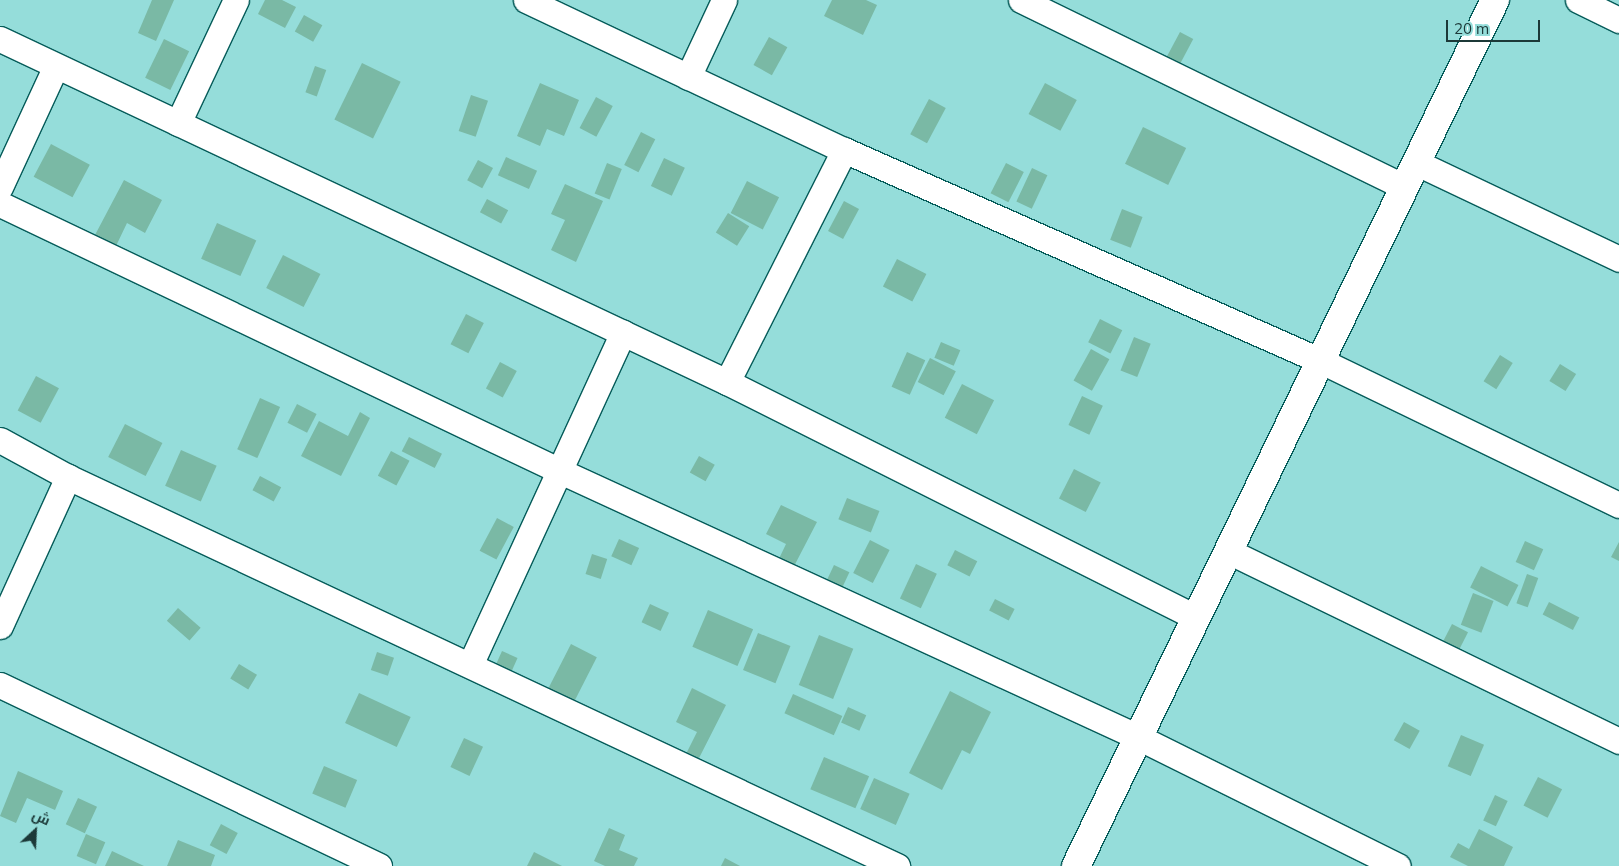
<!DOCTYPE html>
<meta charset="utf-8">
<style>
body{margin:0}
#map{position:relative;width:1619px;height:866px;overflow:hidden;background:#95ddda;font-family:Mulish,Cairo,sans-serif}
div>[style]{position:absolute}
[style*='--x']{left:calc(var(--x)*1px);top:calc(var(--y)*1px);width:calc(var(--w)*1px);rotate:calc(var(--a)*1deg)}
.building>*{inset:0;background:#7ab9a5;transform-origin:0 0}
.roads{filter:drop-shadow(1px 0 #065c5a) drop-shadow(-1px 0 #065c5a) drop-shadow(0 1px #065c5a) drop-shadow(0 -1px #065c5a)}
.minor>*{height:25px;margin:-12.5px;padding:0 12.5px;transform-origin:12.5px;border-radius:12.5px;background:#fff}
.tertiary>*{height:28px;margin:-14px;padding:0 14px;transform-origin:14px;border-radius:14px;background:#fff}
span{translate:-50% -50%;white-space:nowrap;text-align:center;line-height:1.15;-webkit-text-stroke:5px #95ddda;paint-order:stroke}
.north{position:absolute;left:10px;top:806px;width:50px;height:50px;-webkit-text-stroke:4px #95ddda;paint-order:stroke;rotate:25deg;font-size:14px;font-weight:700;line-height:20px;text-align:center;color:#1c3938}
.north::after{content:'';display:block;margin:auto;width:18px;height:22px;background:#1c3938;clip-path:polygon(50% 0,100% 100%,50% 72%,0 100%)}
.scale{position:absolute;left:1446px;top:20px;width:94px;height:22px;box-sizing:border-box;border:2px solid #1c3938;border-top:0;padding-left:6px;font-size:15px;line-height:18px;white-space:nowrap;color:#1c3938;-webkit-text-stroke:4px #95ddda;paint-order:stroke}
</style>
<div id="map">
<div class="building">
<div style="clip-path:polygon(152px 0,174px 0,156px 41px,138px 33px)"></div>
<div style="clip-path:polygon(265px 0,282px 0,296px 7px,285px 28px,258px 14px)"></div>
<div style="clip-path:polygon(832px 0,866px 0,877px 5px,863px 35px,824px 16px)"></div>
<div style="left:304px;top:15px;width:21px;height:19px;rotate:29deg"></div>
<div style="left:1180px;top:32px;width:15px;height:31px;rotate:28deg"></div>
<div style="left:769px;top:37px;width:21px;height:32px;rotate:29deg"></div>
<div style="left:164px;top:39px;width:28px;height:43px;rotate:26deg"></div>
<div style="left:362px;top:63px;width:43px;height:63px;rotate:26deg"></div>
<div style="left:315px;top:66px;width:12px;height:28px;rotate:20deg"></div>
<div style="clip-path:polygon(540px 83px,579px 100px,564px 136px,547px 129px,540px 146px,517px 136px)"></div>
<div style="left:1045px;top:83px;width:36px;height:35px;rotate:28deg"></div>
<div style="left:471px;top:95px;width:18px;height:38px;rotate:19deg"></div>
<div style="left:596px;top:97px;width:19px;height:35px;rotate:28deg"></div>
<div style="left:929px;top:99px;width:19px;height:40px;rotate:28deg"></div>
<div style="left:1143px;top:127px;width:48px;height:41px;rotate:26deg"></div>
<div style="left:641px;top:132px;width:16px;height:37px;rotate:27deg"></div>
<div style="left:51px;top:144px;width:44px;height:37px;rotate:28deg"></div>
<div style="left:506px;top:157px;width:34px;height:20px;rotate:24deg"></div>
<div style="left:664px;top:158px;width:23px;height:31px;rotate:25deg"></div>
<div style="left:478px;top:160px;width:17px;height:23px;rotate:28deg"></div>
<div style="left:607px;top:163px;width:16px;height:33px;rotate:22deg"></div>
<div style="left:1006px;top:163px;width:20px;height:34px;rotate:27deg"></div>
<div style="left:1032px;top:168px;width:17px;height:37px;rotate:25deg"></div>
<div style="clip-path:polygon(124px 180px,162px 200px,145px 233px,127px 223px,116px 246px,95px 235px)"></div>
<div style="left:747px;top:181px;width:36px;height:36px;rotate:27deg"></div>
<div style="clip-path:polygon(565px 184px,603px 201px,576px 262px,551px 250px,565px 220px,551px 214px)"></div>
<div style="left:487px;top:199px;width:24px;height:15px;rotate:28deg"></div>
<div style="left:844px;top:201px;width:17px;height:34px;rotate:28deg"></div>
<div style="left:1122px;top:209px;width:22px;height:33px;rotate:21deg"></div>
<div style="left:728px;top:213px;width:25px;height:23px;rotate:32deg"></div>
<div style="left:217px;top:223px;width:43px;height:39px;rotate:24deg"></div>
<div style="left:283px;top:255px;width:42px;height:37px;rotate:27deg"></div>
<div style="left:897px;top:259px;width:33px;height:31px;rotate:27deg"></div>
<div style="left:466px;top:314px;width:20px;height:34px;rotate:27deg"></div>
<div style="left:1100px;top:319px;width:25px;height:26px;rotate:27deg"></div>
<div style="left:1134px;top:337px;width:18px;height:36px;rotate:22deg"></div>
<div style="left:941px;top:342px;width:21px;height:17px;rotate:23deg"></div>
<div style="left:1091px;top:349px;width:21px;height:36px;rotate:29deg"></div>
<div style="left:907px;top:352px;width:20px;height:38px;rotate:24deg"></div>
<div style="left:1500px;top:355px;width:15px;height:31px;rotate:32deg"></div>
<div style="left:930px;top:358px;width:29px;height:27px;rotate:27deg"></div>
<div style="left:500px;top:362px;width:19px;height:30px;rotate:28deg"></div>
<div style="left:1560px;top:364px;width:19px;height:20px;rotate:32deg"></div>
<div style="left:36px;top:376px;width:26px;height:39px;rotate:28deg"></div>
<div style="left:962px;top:384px;width:36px;height:38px;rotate:27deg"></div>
<div style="left:1082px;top:396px;width:23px;height:32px;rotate:25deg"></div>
<div style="left:260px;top:398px;width:22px;height:56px;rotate:24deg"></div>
<div style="left:297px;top:404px;width:22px;height:21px;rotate:27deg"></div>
<div style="clip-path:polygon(360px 412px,370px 418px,341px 476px,301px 456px,319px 421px,348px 436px)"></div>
<div style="left:125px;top:424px;width:42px;height:37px;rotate:27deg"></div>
<div style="left:409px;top:437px;width:37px;height:16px;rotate:27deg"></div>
<div style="left:181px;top:450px;width:39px;height:39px;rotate:24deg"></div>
<div style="left:391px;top:451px;width:21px;height:28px;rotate:28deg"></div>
<div style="left:699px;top:456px;width:18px;height:19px;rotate:29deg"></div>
<div style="left:1074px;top:469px;width:30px;height:33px;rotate:27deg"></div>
<div style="left:260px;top:476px;width:24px;height:16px;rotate:28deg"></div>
<div style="left:847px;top:498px;width:35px;height:23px;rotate:22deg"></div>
<div style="clip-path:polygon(781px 505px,817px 522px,791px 572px,776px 565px,786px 544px,766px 534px)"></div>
<div style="left:497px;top:518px;width:19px;height:37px;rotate:28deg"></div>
<div style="left:619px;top:539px;width:22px;height:19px;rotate:24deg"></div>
<div style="left:870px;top:540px;width:22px;height:37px;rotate:27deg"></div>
<div style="left:1525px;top:541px;width:20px;height:23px;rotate:24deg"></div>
<div style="clip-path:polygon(1619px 542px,1619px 561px,1611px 557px)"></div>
<div style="left:955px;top:550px;width:25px;height:17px;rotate:27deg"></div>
<div style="left:592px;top:554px;width:16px;height:21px;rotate:18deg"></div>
<div style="left:916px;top:564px;width:23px;height:38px;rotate:25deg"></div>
<div style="left:834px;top:565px;width:17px;height:23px;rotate:25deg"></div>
<div style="left:1481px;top:566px;width:42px;height:24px;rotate:27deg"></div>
<div style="left:1527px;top:574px;width:12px;height:31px;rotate:20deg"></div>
<div style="left:1473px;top:593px;width:22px;height:34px;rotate:21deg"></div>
<div style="left:995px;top:599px;width:22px;height:13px;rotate:27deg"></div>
<div style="left:1549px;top:602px;width:34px;height:14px;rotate:27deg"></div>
<div style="left:650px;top:604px;width:21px;height:20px;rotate:25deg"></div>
<div style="left:178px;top:608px;width:30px;height:17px;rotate:41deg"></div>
<div style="left:708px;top:610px;width:49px;height:40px;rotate:23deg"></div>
<div style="left:1452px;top:624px;width:18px;height:20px;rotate:27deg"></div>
<div style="left:758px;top:633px;width:35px;height:40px;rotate:22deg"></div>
<div style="left:819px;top:635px;width:37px;height:54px;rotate:22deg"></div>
<div style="left:571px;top:644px;width:29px;height:54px;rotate:27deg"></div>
<div style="left:502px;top:651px;width:17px;height:20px;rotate:24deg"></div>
<div style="left:377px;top:652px;width:18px;height:19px;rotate:19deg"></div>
<div style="left:239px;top:664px;width:21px;height:17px;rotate:31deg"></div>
<div style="clip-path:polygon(692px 688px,726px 705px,696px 764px,684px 758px,697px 732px,676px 722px)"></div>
<div style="clip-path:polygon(950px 691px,991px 712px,970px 754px,962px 750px,942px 790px,909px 773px)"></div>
<div style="left:359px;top:693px;width:57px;height:33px;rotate:25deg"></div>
<div style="left:793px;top:694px;width:54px;height:21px;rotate:24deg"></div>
<div style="left:848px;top:707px;width:20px;height:17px;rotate:24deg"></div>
<div style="left:1404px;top:722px;width:18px;height:21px;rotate:29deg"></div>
<div style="left:1461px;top:735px;width:25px;height:34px;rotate:23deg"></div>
<div style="left:464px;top:738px;width:21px;height:32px;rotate:25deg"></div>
<div style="left:824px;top:757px;width:49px;height:35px;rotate:23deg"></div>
<div style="left:324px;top:766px;width:36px;height:30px;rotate:23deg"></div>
<div style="clip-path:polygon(18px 771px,63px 791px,55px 810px,27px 798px,16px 823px,0 816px)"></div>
<div style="left:1538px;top:777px;width:27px;height:32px;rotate:27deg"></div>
<div style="left:874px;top:778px;width:39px;height:34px;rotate:24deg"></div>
<div style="left:1495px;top:795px;width:14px;height:28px;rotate:25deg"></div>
<div style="left:78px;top:798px;width:21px;height:29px;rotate:25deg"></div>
<div style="left:221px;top:824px;width:19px;height:24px;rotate:28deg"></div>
<div style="clip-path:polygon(609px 828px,625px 835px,619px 850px,638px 858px,634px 866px,605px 866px,594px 861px)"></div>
<div style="clip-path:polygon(1479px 829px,1513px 847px,1504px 866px,1468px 866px,1450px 857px,1458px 843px,1469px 849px)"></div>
<div style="left:86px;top:834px;width:21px;height:24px;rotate:23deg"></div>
<div style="clip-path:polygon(178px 840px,215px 855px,211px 866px,167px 866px)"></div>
<div style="clip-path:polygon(112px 851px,144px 866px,105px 866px)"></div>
<div style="clip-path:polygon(534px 852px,562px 866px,527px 866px)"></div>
<div style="clip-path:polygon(725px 858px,740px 866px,721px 866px)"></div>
</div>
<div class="roads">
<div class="minor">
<div style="--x:526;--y:0;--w:352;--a:25.3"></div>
<div style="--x:844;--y:150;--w:522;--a:23.86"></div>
<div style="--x:1321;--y:361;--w:331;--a:25.8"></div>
<div style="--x:1021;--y:0;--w:425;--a:26"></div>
<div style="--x:1578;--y:0;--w:46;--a:26"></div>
<div style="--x:0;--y:39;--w:804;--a:25.26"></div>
<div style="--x:727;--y:382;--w:524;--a:26.66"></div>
<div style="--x:688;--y:77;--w:85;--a:-64.9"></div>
<div style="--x:178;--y:123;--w:136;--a:-64.8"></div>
<div style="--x:1415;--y:162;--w:226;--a:25.4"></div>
<div style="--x:0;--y:187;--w:133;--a:-65.2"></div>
<div style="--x:0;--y:204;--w:620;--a:25.49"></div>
<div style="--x:560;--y:471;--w:636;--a:24.71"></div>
<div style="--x:1138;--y:737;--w:290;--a:26.4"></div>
<div style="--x:727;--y:382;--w:260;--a:-63.2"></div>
<div style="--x:0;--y:440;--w:77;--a:28.6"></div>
<div style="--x:68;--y:477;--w:916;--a:25.14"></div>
<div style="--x:1228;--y:551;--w:435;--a:25.9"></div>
<div style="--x:0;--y:626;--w:164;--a:-65.5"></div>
<div style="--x:470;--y:665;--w:366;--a:-65.3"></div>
<div style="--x:0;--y:685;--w:420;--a:25.5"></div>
</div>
<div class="tertiary">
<div style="--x:1076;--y:866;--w:962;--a:-64.18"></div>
</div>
</div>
<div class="north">ش</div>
<div class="scale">20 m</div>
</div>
